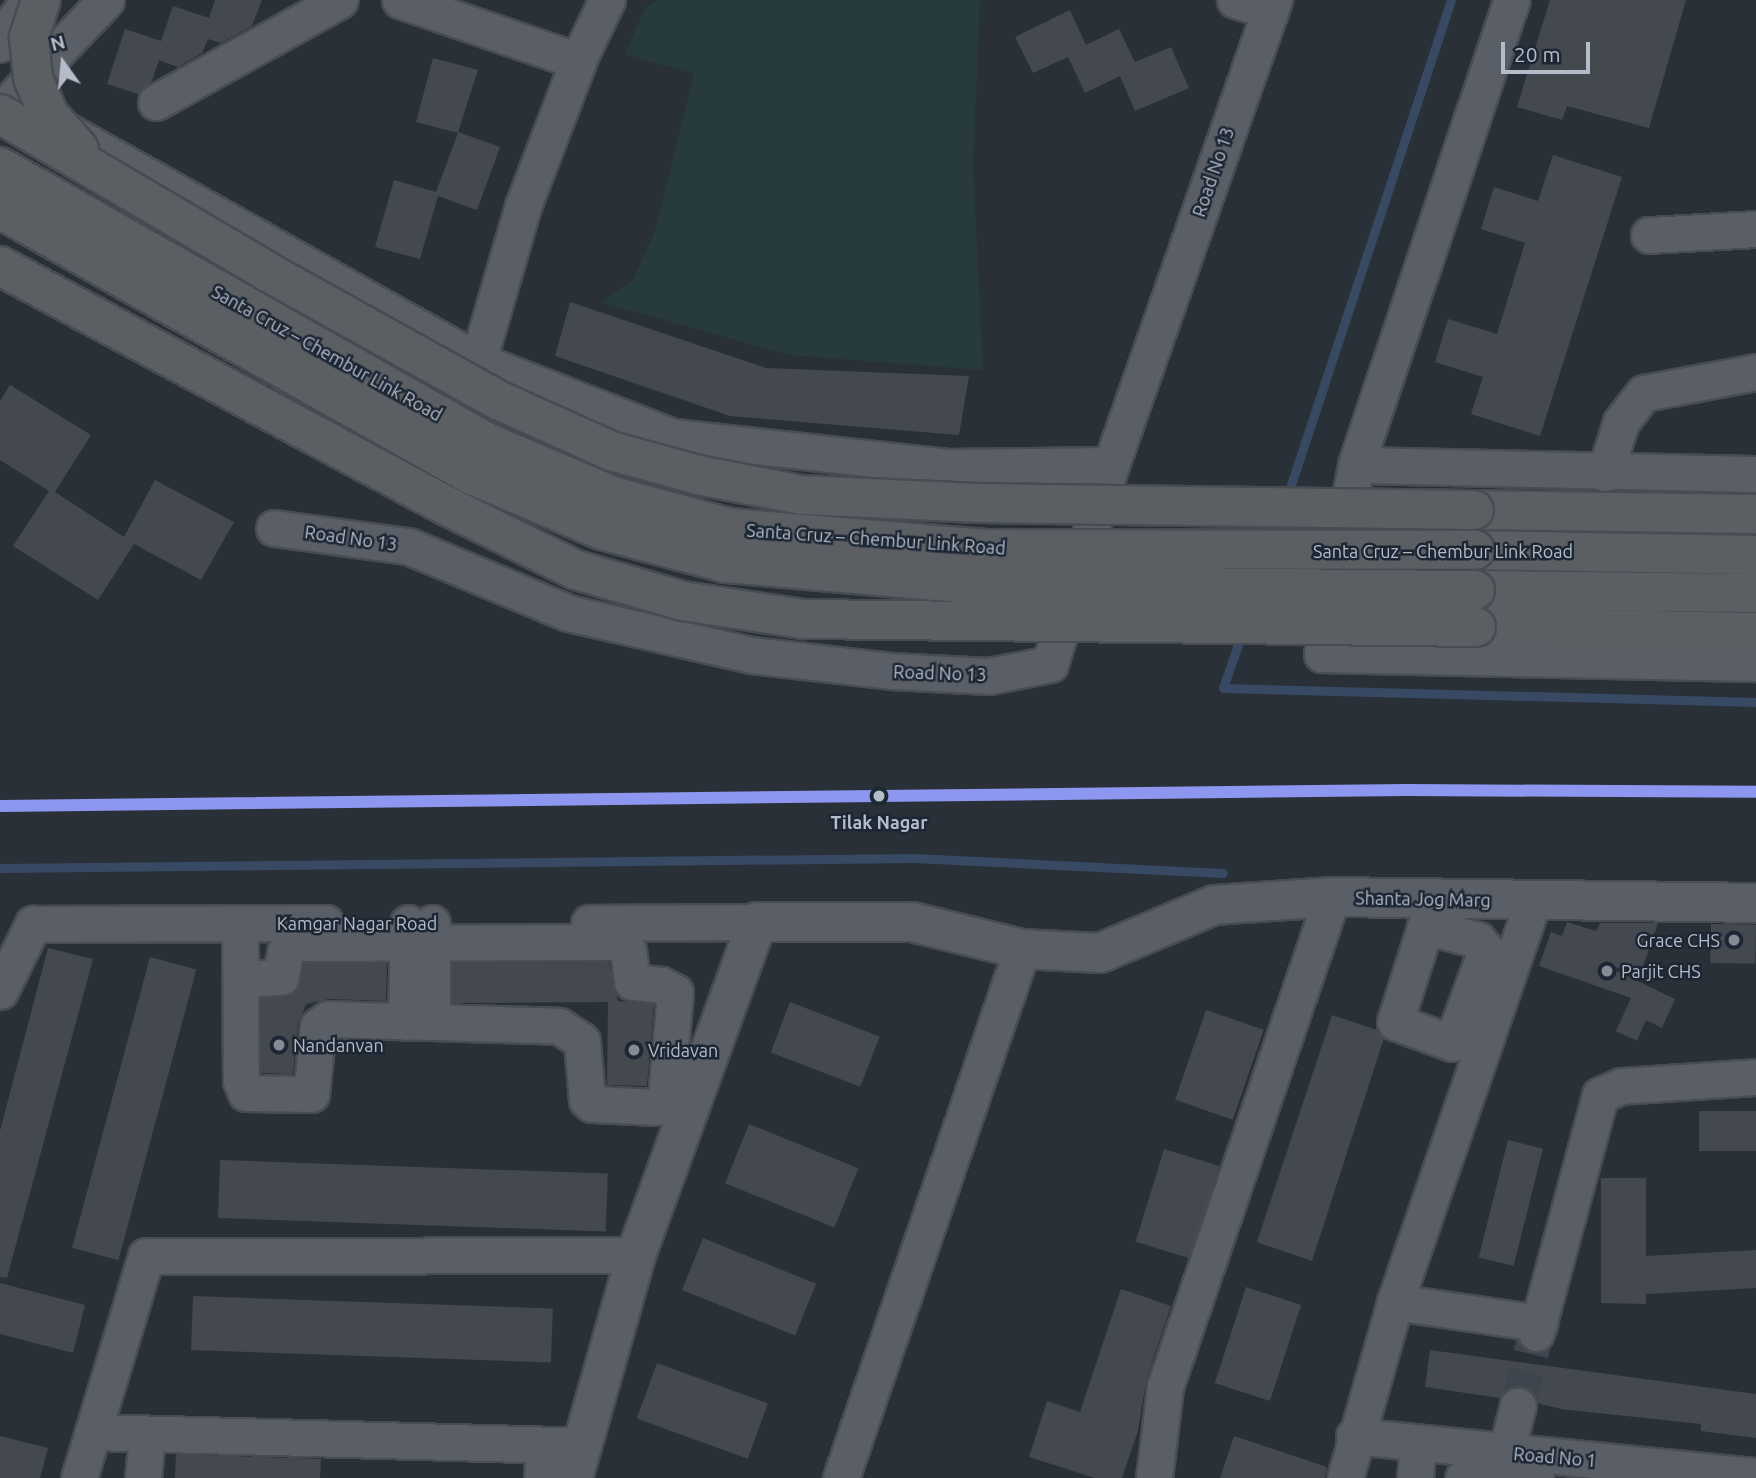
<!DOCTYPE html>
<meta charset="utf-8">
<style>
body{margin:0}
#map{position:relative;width:1756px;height:1478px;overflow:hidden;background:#2a3038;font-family:Ubuntu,sans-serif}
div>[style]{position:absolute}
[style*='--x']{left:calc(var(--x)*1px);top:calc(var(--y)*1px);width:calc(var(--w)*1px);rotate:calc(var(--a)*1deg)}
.green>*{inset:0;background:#273a3e}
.stream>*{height:9px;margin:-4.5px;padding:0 4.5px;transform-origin:4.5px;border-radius:4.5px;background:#384963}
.building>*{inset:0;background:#444950;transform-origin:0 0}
.minor-tunnel>*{height:35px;margin-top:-17.5px;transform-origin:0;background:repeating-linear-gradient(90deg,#3f454e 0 35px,transparent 0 53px)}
.roads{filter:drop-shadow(2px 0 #484c53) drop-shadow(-2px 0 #484c53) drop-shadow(0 2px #484c53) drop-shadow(0 -2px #484c53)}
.minor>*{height:35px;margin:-17.5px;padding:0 17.5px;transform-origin:17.5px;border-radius:17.5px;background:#5a5e66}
.tertiary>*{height:38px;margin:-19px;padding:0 19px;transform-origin:19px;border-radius:19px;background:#5a5e66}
.trunk>*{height:38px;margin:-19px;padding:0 19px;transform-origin:19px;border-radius:19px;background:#5b5f64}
.bridges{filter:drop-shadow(2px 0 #474c53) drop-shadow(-2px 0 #474c53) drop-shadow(0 2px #474c53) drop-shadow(0 -2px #474c53)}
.trunk-bridge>*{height:38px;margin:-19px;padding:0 19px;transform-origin:19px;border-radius:19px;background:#5b5f64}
.rail-1>*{height:12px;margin:-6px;padding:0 6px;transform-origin:6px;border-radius:6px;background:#8e97f0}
.dots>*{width:19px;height:19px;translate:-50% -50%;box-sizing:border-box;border:4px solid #1d2633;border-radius:50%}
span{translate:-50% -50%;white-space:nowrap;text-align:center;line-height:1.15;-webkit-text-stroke:5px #1d2633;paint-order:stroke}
.street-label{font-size:18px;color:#b4bcc9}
.stop-label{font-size:18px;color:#b4bcc9;font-weight:700}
.poi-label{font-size:18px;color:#b4bcc9}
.right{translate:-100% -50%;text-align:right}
.left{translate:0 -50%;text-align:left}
.north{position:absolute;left:28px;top:28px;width:70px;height:70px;-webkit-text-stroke:5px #1d2633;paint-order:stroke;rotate:345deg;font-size:19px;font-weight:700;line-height:28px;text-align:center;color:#b4bcc9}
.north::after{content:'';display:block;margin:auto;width:24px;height:32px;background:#b4bcc9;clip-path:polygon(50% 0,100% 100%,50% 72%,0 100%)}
.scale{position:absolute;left:1501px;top:42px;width:89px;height:32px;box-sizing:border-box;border:4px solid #b4bcc9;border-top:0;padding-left:9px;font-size:21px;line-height:24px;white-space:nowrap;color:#b4bcc9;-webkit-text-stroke:5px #1d2633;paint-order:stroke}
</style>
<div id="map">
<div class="green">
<div style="clip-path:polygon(659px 0,980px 0,973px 166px,983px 370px,789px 355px,601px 302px,632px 282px,655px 231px,694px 74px,625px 54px,646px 7px)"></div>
</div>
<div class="stream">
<div style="--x:1287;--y:497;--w:523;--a:-71.74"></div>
<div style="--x:1242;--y:633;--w:58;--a:109.1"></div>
<div style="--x:1223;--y:688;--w:533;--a:1.5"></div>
<div style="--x:0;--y:868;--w:914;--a:-0.63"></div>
<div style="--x:914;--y:858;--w:309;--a:2.8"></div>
</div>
<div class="building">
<div style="clip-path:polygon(215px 0,262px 0,252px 26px,221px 43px,208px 39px,202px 53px,178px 67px,159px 60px,152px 81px,138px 94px,107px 84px,125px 29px,161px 41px,173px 6px,209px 18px)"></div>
<div style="clip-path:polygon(1550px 0,1686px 0,1649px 128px,1567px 106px,1562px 120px,1517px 107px)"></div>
<div style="clip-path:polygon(1070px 10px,1086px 45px,1119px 29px,1135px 62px,1171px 47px,1189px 88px,1135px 111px,1120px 76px,1085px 93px,1068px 57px,1033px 73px,1015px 37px)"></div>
<div style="clip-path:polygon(433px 58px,478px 70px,458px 132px,500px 147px,477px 210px,438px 196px,420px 259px,375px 247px,394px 180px,436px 192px,458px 133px,416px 122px)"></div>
<div style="clip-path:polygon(1553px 155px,1622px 177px,1540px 436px,1471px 414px,1483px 377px,1435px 362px,1448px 319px,1497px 334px,1525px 243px,1481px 229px,1494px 187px,1538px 201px)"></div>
<div style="clip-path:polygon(570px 302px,766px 368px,969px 376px,959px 435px,730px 416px,555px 356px)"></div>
<div style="clip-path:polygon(10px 385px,91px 435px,55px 492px,124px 537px,155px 480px,234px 522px,201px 580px,134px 544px,98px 600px,13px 546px,49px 491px,0 460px,0 401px)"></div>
<div style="clip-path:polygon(1567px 922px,1596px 931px,1600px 923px,1658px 923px,1643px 966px,1610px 968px,1675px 999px,1662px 1028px,1646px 1020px,1637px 1041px,1616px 1031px,1631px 998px,1539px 966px,1551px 932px,1562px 936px)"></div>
<div style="left:1711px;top:924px;width:45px;height:39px;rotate:1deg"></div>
<div style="clip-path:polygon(48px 948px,93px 959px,7px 1278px,0 1277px,0 1131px)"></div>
<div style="left:150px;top:957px;width:48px;height:301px;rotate:15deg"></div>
<div style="clip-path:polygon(609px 962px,618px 1001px,654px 1004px,647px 1086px,607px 1085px,608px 1002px,452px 1003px,452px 963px)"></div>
<div style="clip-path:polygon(304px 963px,387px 963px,386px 1001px,329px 999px,306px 1004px,298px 1024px,293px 1074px,261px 1073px,261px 998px,291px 994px,299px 987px)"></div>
<div style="left:790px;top:1002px;width:96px;height:54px;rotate:21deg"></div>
<div style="left:1206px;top:1010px;width:61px;height:95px;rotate:19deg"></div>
<div style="clip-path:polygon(1332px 1015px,1377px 1030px,1384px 1038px,1312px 1261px,1257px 1242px)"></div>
<div style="left:1756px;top:1111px;width:40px;height:57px;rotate:90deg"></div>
<div style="left:749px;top:1124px;width:118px;height:64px;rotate:22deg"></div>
<div style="left:1508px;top:1140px;width:36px;height:121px;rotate:14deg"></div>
<div style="left:1164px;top:1149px;width:58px;height:97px;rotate:17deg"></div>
<div style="left:220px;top:1160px;width:388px;height:58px;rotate:2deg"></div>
<div style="clip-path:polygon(1601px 1178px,1646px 1178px,1646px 1256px,1756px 1250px,1756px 1288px,1646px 1294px,1646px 1304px,1601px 1303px)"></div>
<div style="left:703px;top:1238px;width:122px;height:56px;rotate:22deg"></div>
<div style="clip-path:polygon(0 1283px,85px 1305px,73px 1353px,0 1334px)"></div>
<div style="left:1246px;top:1287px;width:58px;height:101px;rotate:18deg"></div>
<div style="clip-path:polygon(1121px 1289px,1171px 1306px,1146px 1381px,1138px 1431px,1122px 1478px,1095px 1478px,1029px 1457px,1047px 1401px,1080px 1412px)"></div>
<div style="left:193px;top:1296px;width:360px;height:54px;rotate:2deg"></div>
<div style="clip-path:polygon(1430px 1350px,1756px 1394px,1756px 1438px,1701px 1431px,1701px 1424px,1561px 1409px,1537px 1403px,1532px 1391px,1522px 1385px,1512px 1386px,1500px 1398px,1425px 1387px)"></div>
<div style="left:657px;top:1363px;width:118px;height:59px;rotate:20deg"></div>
<div style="clip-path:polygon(0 1436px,48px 1448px,40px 1478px,0 1478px)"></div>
<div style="clip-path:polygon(1234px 1436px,1327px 1467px,1325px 1478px,1220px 1478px)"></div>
<div style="clip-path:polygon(176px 1454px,321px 1459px,320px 1478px,175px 1478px)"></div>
</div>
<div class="minor-tunnel">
<div style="--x:1518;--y:1405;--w:74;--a:-76"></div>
</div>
<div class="roads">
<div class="minor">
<div style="--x:400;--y:0;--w:188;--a:18.9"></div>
<div style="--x:1235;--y:0;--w:37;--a:17"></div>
<div style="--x:11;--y:100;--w:138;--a:-46.5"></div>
<div style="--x:156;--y:102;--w:210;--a:-29"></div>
<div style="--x:56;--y:125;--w:484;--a:29.2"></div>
<div style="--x:478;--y:361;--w:209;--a:21.3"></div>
<div style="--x:673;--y:437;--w:276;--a:6.2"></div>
<div style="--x:947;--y:467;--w:164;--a:-0.7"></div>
<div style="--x:1649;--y:235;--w:107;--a:-3.2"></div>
<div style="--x:478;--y:361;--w:161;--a:-73.8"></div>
<div style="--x:523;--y:206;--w:163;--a:-69.1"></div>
<div style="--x:581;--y:54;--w:60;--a:-64.3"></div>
<div style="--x:1356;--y:465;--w:400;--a:1.3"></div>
<div style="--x:1605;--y:473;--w:53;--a:-72.6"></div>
<div style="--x:1621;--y:422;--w:37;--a:-52"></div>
<div style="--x:1644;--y:393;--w:114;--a:-10.6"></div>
<div style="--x:274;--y:528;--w:135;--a:7.7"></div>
<div style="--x:408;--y:546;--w:173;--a:22.7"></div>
<div style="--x:568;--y:613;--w:188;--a:12.9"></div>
<div style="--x:751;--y:655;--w:141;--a:6.5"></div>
<div style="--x:891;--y:671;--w:98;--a:2.9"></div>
<div style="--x:989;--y:676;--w:62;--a:-11.1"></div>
<div style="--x:1050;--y:664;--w:208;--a:-73"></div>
<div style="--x:1111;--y:465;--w:493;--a:-70.7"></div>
<div style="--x:1343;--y:534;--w:70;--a:-79.3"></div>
<div style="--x:1356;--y:465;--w:490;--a:-71.5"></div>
<div style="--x:1332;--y:600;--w:55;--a:100.5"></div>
<div style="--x:1322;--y:654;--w:434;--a:1.2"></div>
<div style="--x:1434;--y:899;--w:129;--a:107.6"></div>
<div style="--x:1395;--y:1022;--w:61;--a:20.2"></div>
<div style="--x:1452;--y:1043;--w:11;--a:-10"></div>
<div style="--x:1463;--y:1041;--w:19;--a:18"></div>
<div style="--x:432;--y:923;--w:99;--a:90"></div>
<div style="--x:589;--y:923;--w:168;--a:-0.3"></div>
<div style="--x:240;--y:924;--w:14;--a:90"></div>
<div style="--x:240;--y:938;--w:143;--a:89.6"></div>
<div style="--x:241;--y:1081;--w:13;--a:67"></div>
<div style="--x:246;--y:1093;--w:65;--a:0.9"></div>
<div style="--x:311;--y:1094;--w:68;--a:-84.1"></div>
<div style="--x:318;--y:1026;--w:12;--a:-35"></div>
<div style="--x:328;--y:1019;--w:231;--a:1.7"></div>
<div style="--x:559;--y:1026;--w:27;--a:33"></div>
<div style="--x:582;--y:1041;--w:59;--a:85.2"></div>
<div style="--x:587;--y:1100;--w:6;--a:39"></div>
<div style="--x:592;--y:1104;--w:64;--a:2.7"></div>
<div style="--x:656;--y:1107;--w:14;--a:-45"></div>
<div style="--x:666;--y:1097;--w:105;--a:-85.1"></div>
<div style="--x:675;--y:992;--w:16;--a:-153"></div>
<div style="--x:661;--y:985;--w:29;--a:-174"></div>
<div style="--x:632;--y:982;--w:32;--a:-97"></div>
<div style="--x:628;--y:950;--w:14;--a:-144"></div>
<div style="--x:617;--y:942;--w:322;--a:179.8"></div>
<div style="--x:295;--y:943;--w:13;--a:138"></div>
<div style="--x:285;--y:952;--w:25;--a:99"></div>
<div style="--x:281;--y:977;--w:40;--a:177.1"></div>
<div style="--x:1425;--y:926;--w:55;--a:14.8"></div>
<div style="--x:1478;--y:940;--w:13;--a:51"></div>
<div style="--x:1486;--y:950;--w:99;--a:110.1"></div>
<div style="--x:0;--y:991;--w:75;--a:-63.8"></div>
<div style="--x:33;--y:924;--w:293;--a:-0.2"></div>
<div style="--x:406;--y:1022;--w:99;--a:-88.8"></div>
<div style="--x:1395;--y:1302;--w:146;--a:8.3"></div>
<div style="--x:1536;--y:1333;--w:246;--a:-74.9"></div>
<div style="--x:1600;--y:1095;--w:23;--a:-23"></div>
<div style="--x:1621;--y:1086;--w:135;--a:-3.8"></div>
<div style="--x:93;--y:1432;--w:489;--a:1.6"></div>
<div style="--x:1354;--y:1436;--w:404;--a:5.7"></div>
<div style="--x:1506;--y:1453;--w:49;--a:-76"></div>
<div style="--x:79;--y:1478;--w:232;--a:-73.2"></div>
<div style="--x:146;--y:1256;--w:490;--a:-0.1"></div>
<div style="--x:143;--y:1478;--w:42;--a:-84.6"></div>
<div style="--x:542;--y:1478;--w:33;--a:-87"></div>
<div style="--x:841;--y:1478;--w:559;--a:-71.11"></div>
<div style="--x:1154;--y:1478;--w:92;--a:-83.1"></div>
<div style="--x:1165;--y:1387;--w:518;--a:-71.18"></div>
<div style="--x:1345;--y:1478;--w:183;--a:-74.1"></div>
<div style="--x:1395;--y:1302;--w:424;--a:-71"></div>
<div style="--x:1415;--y:1478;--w:35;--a:-85"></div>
<div style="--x:1463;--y:1478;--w:73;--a:-0.8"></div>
</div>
<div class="tertiary">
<div style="--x:0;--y:43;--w:54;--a:-53.3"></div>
<div style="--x:573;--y:1478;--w:232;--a:-74.2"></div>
<div style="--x:636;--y:1255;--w:354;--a:-70"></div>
<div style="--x:757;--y:922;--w:155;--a:0"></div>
<div style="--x:912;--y:922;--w:113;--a:13.8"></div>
<div style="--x:1022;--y:949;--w:78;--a:2.9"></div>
<div style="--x:1100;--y:953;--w:124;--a:-22.8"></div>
<div style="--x:1214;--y:905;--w:118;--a:-3.9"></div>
<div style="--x:1332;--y:897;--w:424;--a:0.8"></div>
</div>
<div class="trunk">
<div style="--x:1474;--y:510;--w:282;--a:0.8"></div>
<div style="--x:1475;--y:550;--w:281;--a:1"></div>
<div style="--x:1475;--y:590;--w:281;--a:0.6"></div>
<div style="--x:1476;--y:627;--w:280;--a:1"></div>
</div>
</div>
<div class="bridges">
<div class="trunk-bridge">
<div style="--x:41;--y:0;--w:40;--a:108"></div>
<div style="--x:29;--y:38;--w:40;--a:84.3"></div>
<div style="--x:33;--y:78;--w:40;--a:66.6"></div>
<div style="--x:49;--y:115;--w:45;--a:48.6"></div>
<div style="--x:0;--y:114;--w:311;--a:30.5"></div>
<div style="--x:268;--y:272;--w:265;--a:29.1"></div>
<div style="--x:500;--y:401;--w:122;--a:24.2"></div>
<div style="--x:611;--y:451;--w:90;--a:15.4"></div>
<div style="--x:698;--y:475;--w:106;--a:10.9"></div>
<div style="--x:802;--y:495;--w:176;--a:2.6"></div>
<div style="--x:978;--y:503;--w:496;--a:0.8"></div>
<div style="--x:0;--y:167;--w:558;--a:29.5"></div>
<div style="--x:486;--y:442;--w:138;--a:23"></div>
<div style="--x:613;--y:496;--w:122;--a:15.2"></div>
<div style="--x:731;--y:528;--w:256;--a:4.7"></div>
<div style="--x:986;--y:549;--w:489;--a:0.1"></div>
<div style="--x:0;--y:209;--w:540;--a:29.42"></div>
<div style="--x:470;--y:474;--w:142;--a:23.1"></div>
<div style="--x:601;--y:530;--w:128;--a:14.9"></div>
<div style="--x:725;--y:563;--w:260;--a:4.9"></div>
<div style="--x:984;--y:585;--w:491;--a:0.6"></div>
<div style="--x:0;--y:266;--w:505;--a:28.24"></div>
<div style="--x:445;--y:505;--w:146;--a:26.4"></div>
<div style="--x:576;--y:570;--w:111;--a:16.2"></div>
<div style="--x:683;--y:601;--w:122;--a:8.5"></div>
<div style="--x:804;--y:619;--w:672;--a:0.68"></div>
</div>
</div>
<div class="rail-1">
<div style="--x:0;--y:806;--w:1406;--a:-0.65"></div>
<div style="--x:1406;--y:790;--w:350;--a:0.3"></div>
</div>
<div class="dots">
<div style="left:879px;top:796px;background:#b4bcc9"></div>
<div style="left:1734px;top:940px;background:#848b96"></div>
<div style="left:1607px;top:971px;background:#848b96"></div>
<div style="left:279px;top:1045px;background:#848b96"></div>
<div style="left:634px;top:1050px;background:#848b96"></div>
</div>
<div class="street-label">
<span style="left:1213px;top:172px;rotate:-71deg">Road No 13</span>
<span style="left:327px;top:353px;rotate:29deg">Santa Cruz – Chembur Link Road</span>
<span style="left:351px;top:538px;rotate:8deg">Road No 13</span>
<span style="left:876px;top:539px;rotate:4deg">Santa Cruz – Chembur Link Road</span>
<span style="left:1443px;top:551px">Santa Cruz – Chembur Link Road</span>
<span style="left:940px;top:673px;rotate:2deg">Road No 13</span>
<span style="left:1423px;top:899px;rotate:1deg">Shanta Jog Marg</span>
<span style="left:357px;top:923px">Kamgar Nagar Road</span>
<span style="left:1555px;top:1457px;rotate:5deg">Road No 1</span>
</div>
<div class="stop-label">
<span style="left:879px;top:822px">Tilak Nagar</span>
</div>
<div class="poi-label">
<span class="right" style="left:1720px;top:940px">Grace CHS</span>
<span class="left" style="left:1621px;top:971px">Parjit CHS</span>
<span class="left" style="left:293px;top:1045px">Nandanvan</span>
<span class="left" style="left:648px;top:1050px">Vridavan</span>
</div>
<div class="north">N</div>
<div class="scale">20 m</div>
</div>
